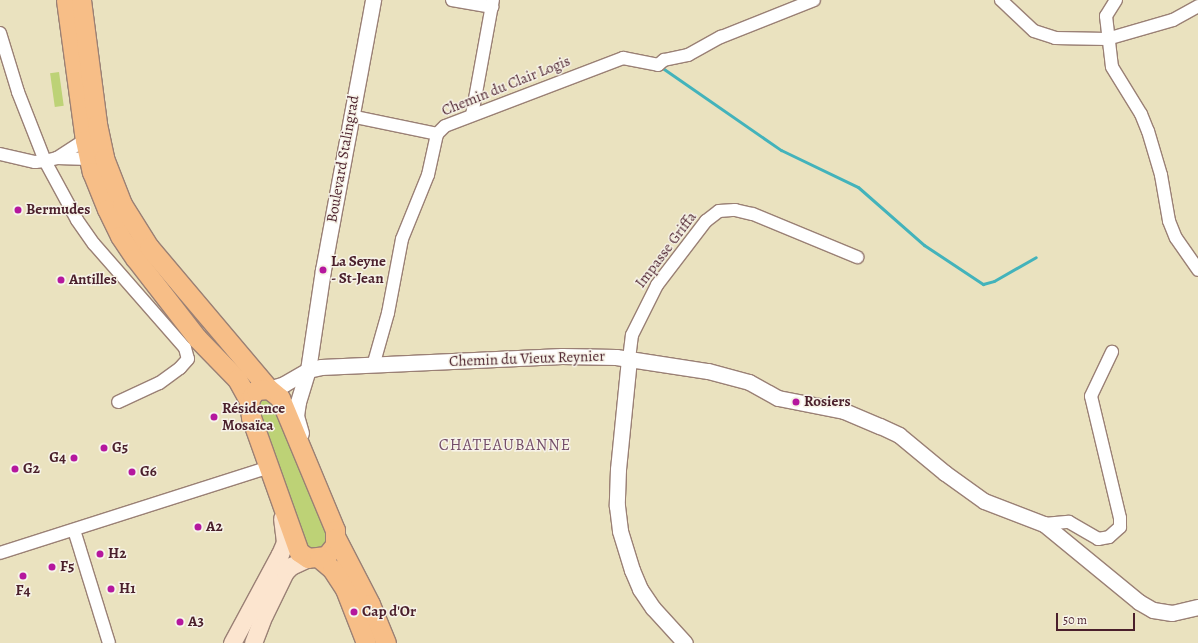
<!DOCTYPE html>
<meta charset="utf-8">
<style>
body{margin:0}
#map{position:relative;width:1198px;height:643px;overflow:hidden;background:#eae2bf;font-family:Alegreya,serif}
div>[style]{position:absolute}
[style*='--x']{left:calc(var(--x)*1px);top:calc(var(--y)*1px);width:calc(var(--w)*1px);rotate:calc(var(--a)*1deg)}
.green>*{inset:0;background:#bdd276;transform-origin:0 0}
.stream>*{height:3px;margin:-1.5px;padding:0 1.5px;transform-origin:1.5px;border-radius:1.5px;background:#43b3bb}
.roads{filter:drop-shadow(1px 0 #9a8075) drop-shadow(-1px 0 #9a8075) drop-shadow(0 1px #9a8075) drop-shadow(0 -1px #9a8075)}
.minor>*{height:12px;margin:-6px;padding:0 6px;transform-origin:6px;border-radius:6px;background:#fff}
.tertiary>*{height:15px;margin:-7.5px;padding:0 7.5px;transform-origin:7.5px;border-radius:7.5px;background:#fff}
.secondary>*{height:17px;margin:-8.5px;padding:0 8.5px;transform-origin:8.5px;border-radius:8.5px;background:#fce5cf}
.primary>*{height:19px;margin:-9.5px;padding:0 9.5px;transform-origin:9.5px;border-radius:9.5px;background:#f7be87}
.dots>*{width:11px;height:11px;translate:-50% -50%;box-sizing:border-box;border:2px solid #f7f3e8;border-radius:50%}
span{translate:-50% -50%;white-space:nowrap;text-align:center;line-height:1.15;-webkit-text-stroke:3px #f7f3e8;paint-order:stroke}
.street-label{font-size:15px;color:#4a1f2b}
.poi-label{font-size:15px;color:#4a1f2b;font-weight:700}
.left{translate:0 -50%;text-align:left}
.right{translate:-100% -50%;text-align:right}
.neighbourhood-label{font-size:16px;color:#744d68;letter-spacing:1px}
.scale{position:absolute;left:1056px;top:613px;width:79px;height:18px;box-sizing:border-box;border:2px solid #4a1f2b;border-top:0;padding-left:5px;font-size:12px;line-height:14px;white-space:nowrap;color:#4a1f2b;-webkit-text-stroke:3px #f7f3e8;paint-order:stroke}
</style>
<div id="map">
<div class="green">
<div style="left:59px;top:72px;width:34px;height:9px;rotate:82deg"></div>
<div style="clip-path:polygon(269px 389px,336px 538px,308px 558px,252px 395px)"></div>
</div>
<div class="stream">
<div style="--x:661;--y:67;--w:146;--a:34.7"></div>
<div style="--x:781;--y:150;--w:85;--a:25.7"></div>
<div style="--x:858;--y:187;--w:88;--a:41.3"></div>
<div style="--x:924;--y:245;--w:71;--a:33.5"></div>
<div style="--x:983;--y:284;--w:11;--a:-15"></div>
<div style="--x:994;--y:281;--w:48;--a:-29.7"></div>
</div>
<div class="roads">
<div class="minor">
<div style="--x:452;--y:0;--w:41;--a:9.9"></div>
<div style="--x:1001;--y:0;--w:45;--a:43.2"></div>
<div style="--x:1034;--y:31;--w:22;--a:18"></div>
<div style="--x:1055;--y:38;--w:52;--a:1.1"></div>
<div style="--x:1107;--y:39;--w:69;--a:-16.1"></div>
<div style="--x:1173;--y:20;--w:29;--a:-29"></div>
<div style="--x:1116;--y:0;--w:19;--a:122"></div>
<div style="--x:1106;--y:16;--w:51;--a:83.3"></div>
<div style="--x:1112;--y:67;--w:55;--a:58.3"></div>
<div style="--x:1141;--y:114;--w:18;--a:68"></div>
<div style="--x:1148;--y:131;--w:46;--a:73.5"></div>
<div style="--x:1161;--y:175;--w:47;--a:80.1"></div>
<div style="--x:1169;--y:221;--w:18;--a:68"></div>
<div style="--x:1176;--y:238;--w:39;--a:55"></div>
<div style="--x:0;--y:33;--w:62;--a:73"></div>
<div style="--x:18;--y:92;--w:74;--a:68.6"></div>
<div style="--x:45;--y:161;--w:67;--a:61.5"></div>
<div style="--x:77;--y:220;--w:29;--a:55"></div>
<div style="--x:94;--y:244;--w:138;--a:48.8"></div>
<div style="--x:185;--y:348;--w:11;--a:75"></div>
<div style="--x:188;--y:359;--w:12;--a:132"></div>
<div style="--x:180;--y:368;--w:26;--a:144"></div>
<div style="--x:159;--y:383;--w:45;--a:155.1"></div>
<div style="--x:472;--y:115;--w:117;--a:-79.7"></div>
<div style="--x:351;--y:116;--w:88;--a:11.8"></div>
<div style="--x:0;--y:154;--w:36;--a:13"></div>
<div style="--x:35;--y:162;--w:10;--a:-6"></div>
<div style="--x:45;--y:161;--w:12;--a:-14"></div>
<div style="--x:57;--y:158;--w:33;--a:-33"></div>
<div style="--x:57;--y:158;--w:32;--a:2"></div>
<div style="--x:629;--y:359;--w:24;--a:-83"></div>
<div style="--x:632;--y:335;--w:56;--a:-63.4"></div>
<div style="--x:657;--y:285;--w:81;--a:-52.6"></div>
<div style="--x:706;--y:221;--w:16;--a:-38"></div>
<div style="--x:719;--y:211;--w:16;--a:-4"></div>
<div style="--x:735;--y:210;--w:18;--a:13"></div>
<div style="--x:753;--y:214;--w:113;--a:22.5"></div>
<div style="--x:373;--y:366;--w:55;--a:-74.2"></div>
<div style="--x:388;--y:313;--w:75;--a:-79.3"></div>
<div style="--x:402;--y:239;--w:69;--a:-67.9"></div>
<div style="--x:428;--y:175;--w:42;--a:-77.6"></div>
<div style="--x:437;--y:134;--w:11;--a:-45"></div>
<div style="--x:445;--y:126;--w:191;--a:-20.9"></div>
<div style="--x:623;--y:58;--w:36;--a:11"></div>
<div style="--x:658;--y:65;--w:8;--a:-40"></div>
<div style="--x:664;--y:60;--w:25;--a:-12"></div>
<div style="--x:688;--y:55;--w:38;--a:-29"></div>
<div style="--x:721;--y:37;--w:100;--a:-21.7"></div>
<div style="--x:1044;--y:524;--w:25;--a:-5"></div>
<div style="--x:1069;--y:522;--w:34;--a:30"></div>
<div style="--x:1098;--y:539;--w:11;--a:-10"></div>
<div style="--x:1109;--y:537;--w:15;--a:-42"></div>
<div style="--x:1120;--y:527;--w:9;--a:-90"></div>
<div style="--x:1120;--y:518;--w:125;--a:-103.4"></div>
<div style="--x:1091;--y:396;--w:49;--a:-64.5"></div>
<div style="--x:74;--y:530;--w:118;--a:72.8"></div>
<div style="--x:0;--y:553;--w:282;--a:-17.7"></div>
</div>
<div class="tertiary">
<div style="--x:629;--y:359;--w:111;--a:95.7"></div>
<div style="--x:618;--y:469;--w:37;--a:92"></div>
<div style="--x:617;--y:506;--w:25;--a:83"></div>
<div style="--x:620;--y:531;--w:41;--a:72.9"></div>
<div style="--x:632;--y:570;--w:21;--a:67"></div>
<div style="--x:640;--y:589;--w:23;--a:56"></div>
<div style="--x:653;--y:608;--w:47;--a:47.6"></div>
<div style="--x:269;--y:389;--w:16;--a:-18"></div>
<div style="--x:284;--y:384;--w:28;--a:-30"></div>
<div style="--x:308;--y:370;--w:13;--a:-13"></div>
<div style="--x:321;--y:367;--w:241;--a:-2.6"></div>
<div style="--x:562;--y:356;--w:54;--a:1.1"></div>
<div style="--x:616;--y:357;--w:93;--a:8.7"></div>
<div style="--x:708;--y:371;--w:42;--a:15"></div>
<div style="--x:749;--y:382;--w:33;--a:29"></div>
<div style="--x:778;--y:398;--w:67;--a:11.1"></div>
<div style="--x:844;--y:411;--w:39;--a:23"></div>
<div style="--x:880;--y:426;--w:21;--a:25"></div>
<div style="--x:899;--y:435;--w:60;--a:39.6"></div>
<div style="--x:945;--y:473;--w:48;--a:35.7"></div>
<div style="--x:984;--y:501;--w:64;--a:21"></div>
<div style="--x:1044;--y:524;--w:123;--a:39.4"></div>
<div style="--x:1139;--y:602;--w:16;--a:30"></div>
<div style="--x:1153;--y:610;--w:19;--a:9"></div>
<div style="--x:1172;--y:613;--w:27;--a:-13"></div>
<div style="--x:301;--y:433;--w:18;--a:-106"></div>
<div style="--x:296;--y:416;--w:14;--a:-82"></div>
<div style="--x:298;--y:402;--w:34;--a:-73"></div>
<div style="--x:308;--y:370;--w:101;--a:-81.5"></div>
<div style="--x:323;--y:270;--w:275;--a:-79.5"></div>
</div>
<div class="secondary">
<div style="--x:232;--y:643;--w:101;--a:-61.7"></div>
<div style="--x:280;--y:554;--w:13;--a:-67"></div>
<div style="--x:285;--y:542;--w:24;--a:-97"></div>
<div style="--x:253;--y:643;--w:30;--a:-69"></div>
<div style="--x:264;--y:615;--w:48;--a:-64"></div>
<div style="--x:285;--y:572;--w:8;--a:-45"></div>
<div style="--x:291;--y:566;--w:19;--a:-25"></div>
</div>
<div class="primary">
<div style="--x:66;--y:0;--w:141;--a:82.3"></div>
<div style="--x:85;--y:140;--w:33;--a:78"></div>
<div style="--x:92;--y:172;--w:40;--a:68"></div>
<div style="--x:107;--y:209;--w:30;--a:64"></div>
<div style="--x:120;--y:236;--w:27;--a:56"></div>
<div style="--x:135;--y:258;--w:101;--a:52.2"></div>
<div style="--x:197;--y:338;--w:57;--a:45.7"></div>
<div style="--x:237;--y:379;--w:25;--a:61"></div>
<div style="--x:81;--y:0;--w:125;--a:82.6"></div>
<div style="--x:97;--y:124;--w:35;--a:78"></div>
<div style="--x:104;--y:158;--w:49;--a:68.6"></div>
<div style="--x:122;--y:204;--w:51;--a:57.9"></div>
<div style="--x:149;--y:247;--w:186;--a:49.8"></div>
<div style="--x:269;--y:389;--w:14;--a:39"></div>
<div style="--x:280;--y:398;--w:143;--a:67.4"></div>
<div style="--x:335;--y:530;--w:15;--a:90"></div>
<div style="--x:335;--y:545;--w:14;--a:129"></div>
<div style="--x:326;--y:556;--w:18;--a:174"></div>
<div style="--x:308;--y:558;--w:11;--a:-146"></div>
<div style="--x:299;--y:552;--w:143;--a:-109.6"></div>
<div style="--x:251;--y:417;--w:16;--a:-97"></div>
<div style="--x:249;--y:401;--w:7;--a:-63"></div>
<div style="--x:252;--y:395;--w:6;--a:-51"></div>
<div style="--x:256;--y:390;--w:13;--a:-4"></div>
<div style="--x:336;--y:538;--w:74;--a:62.7"></div>
<div style="--x:370;--y:604;--w:42;--a:67.7"></div>
<div style="--x:319;--y:558;--w:17;--a:40"></div>
<div style="--x:332;--y:569;--w:24;--a:57"></div>
<div style="--x:345;--y:589;--w:58;--a:68.7"></div>
</div>
</div>
<div class="dots">
<div style="left:18px;top:210px;background:#b5179e"></div>
<div style="left:323px;top:270px;background:#b5179e"></div>
<div style="left:61px;top:280px;background:#b5179e"></div>
<div style="left:796px;top:402px;background:#b5179e"></div>
<div style="left:214px;top:417px;background:#b5179e"></div>
<div style="left:104px;top:448px;background:#b5179e"></div>
<div style="left:74px;top:458px;background:#b5179e"></div>
<div style="left:15px;top:469px;background:#b5179e"></div>
<div style="left:132px;top:472px;background:#b5179e"></div>
<div style="left:198px;top:527px;background:#b5179e"></div>
<div style="left:100px;top:554px;background:#b5179e"></div>
<div style="left:52px;top:567px;background:#b5179e"></div>
<div style="left:23px;top:576px;background:#b5179e"></div>
<div style="left:111px;top:589px;background:#b5179e"></div>
<div style="left:354px;top:612px;background:#b5179e"></div>
<div style="left:180px;top:622px;background:#b5179e"></div>
</div>
<div class="street-label">
<span style="left:506px;top:86px;rotate:-22deg">Chemin du Clair Logis</span>
<span style="left:343px;top:159px;rotate:-80deg">Boulevard Stalingrad</span>
<span style="left:666px;top:250px;rotate:-53deg">Impasse Griffa</span>
<span style="left:527px;top:359px;rotate:-2deg">Chemin du Vieux Reynier</span>
</div>
<div class="poi-label">
<span class="left" style="left:26px;top:210px">Bermudes</span>
<span class="left" style="left:331px;top:270px">La Seyne<br>- St-Jean</span>
<span class="left" style="left:69px;top:280px">Antilles</span>
<span class="left" style="left:804px;top:402px">Rosiers</span>
<span class="left" style="left:222px;top:417px">Résidence<br>Mosaïca</span>
<span class="left" style="left:112px;top:448px">G5</span>
<span class="right" style="left:66px;top:458px">G4</span>
<span class="left" style="left:23px;top:469px">G2</span>
<span class="left" style="left:140px;top:472px">G6</span>
<span class="left" style="left:206px;top:527px">A2</span>
<span class="left" style="left:108px;top:554px">H2</span>
<span class="left" style="left:60px;top:567px">F5</span>
<span class="left" style="left:119px;top:589px">H1</span>
<span style="left:23px;top:591px">F4</span>
<span class="left" style="left:362px;top:612px">Cap d'Or</span>
<span class="left" style="left:188px;top:622px">A3</span>
</div>
<div class="neighbourhood-label">
<span style="left:505px;top:445px">CHATEAUBANNE</span>
</div>
<div class="scale">50 m</div>
</div>
